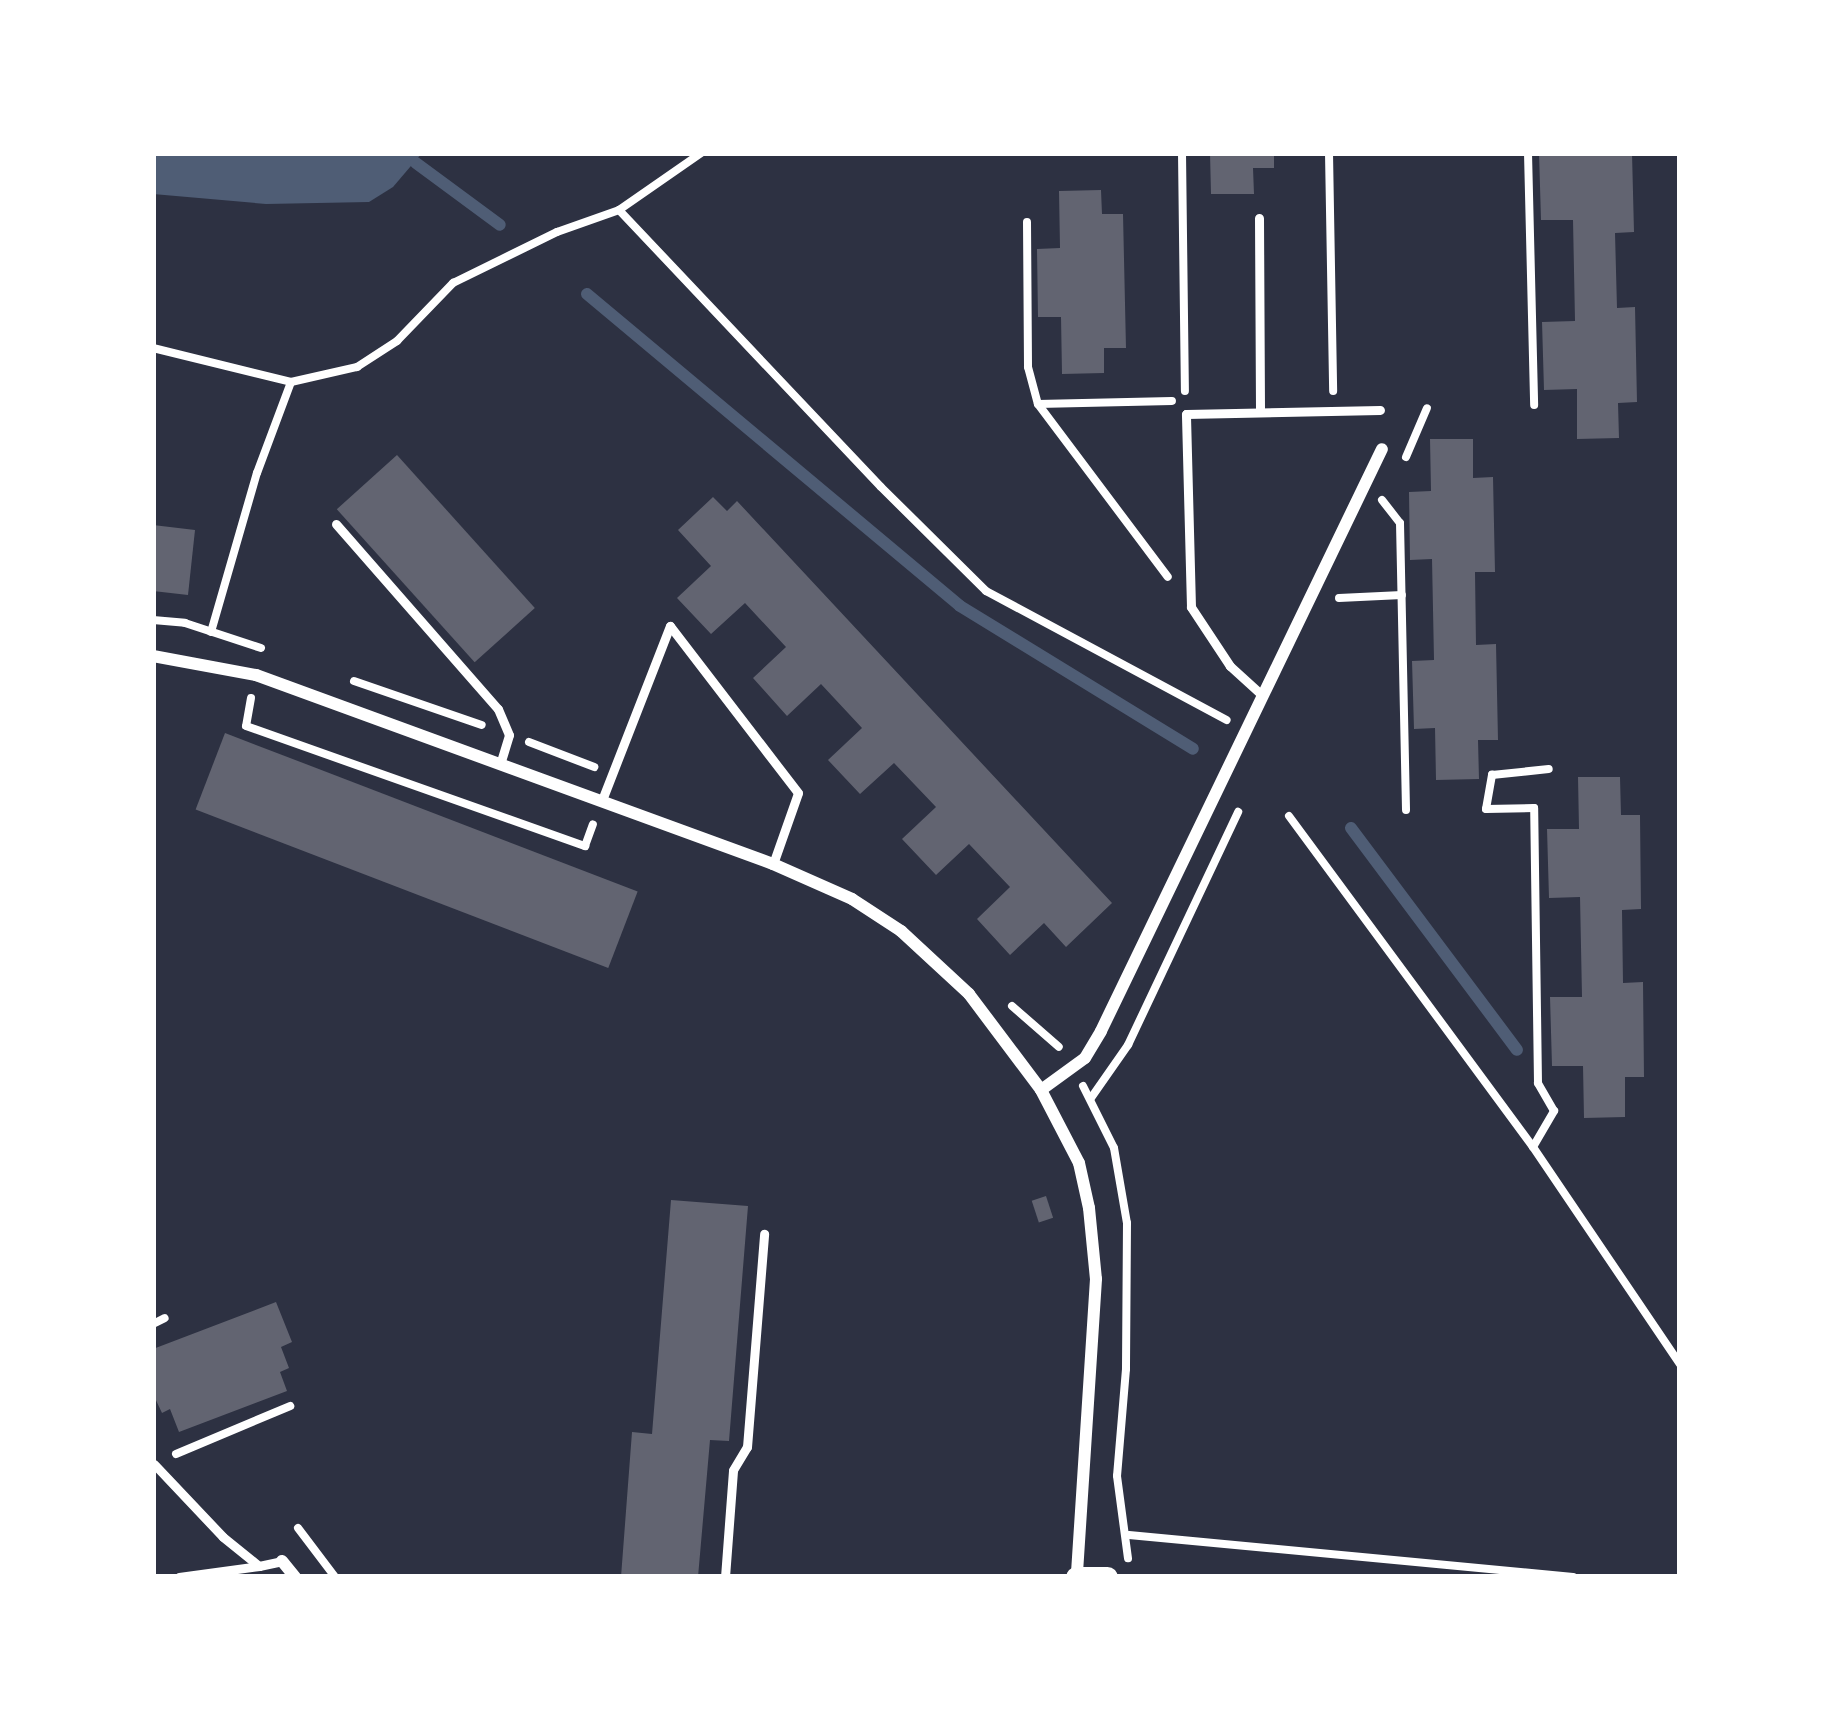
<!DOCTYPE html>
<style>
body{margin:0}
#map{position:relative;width:1833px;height:1730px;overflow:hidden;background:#2d3142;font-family:Overpass,sans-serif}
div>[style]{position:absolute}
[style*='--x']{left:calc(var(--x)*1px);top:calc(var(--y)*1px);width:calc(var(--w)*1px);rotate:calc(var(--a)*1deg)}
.water>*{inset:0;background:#4f5d75}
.stream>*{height:12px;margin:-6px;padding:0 6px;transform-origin:6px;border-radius:6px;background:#4f5d75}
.building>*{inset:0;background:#626471;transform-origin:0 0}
.path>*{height:8px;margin:-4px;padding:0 4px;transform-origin:4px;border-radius:4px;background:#fff}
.service>*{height:9px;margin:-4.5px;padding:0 4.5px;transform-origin:4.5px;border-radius:4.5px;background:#fff}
.minor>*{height:12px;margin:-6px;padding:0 6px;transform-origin:6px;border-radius:6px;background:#fff}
.tertiary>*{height:21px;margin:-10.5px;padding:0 10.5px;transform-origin:10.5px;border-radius:10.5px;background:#fff}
span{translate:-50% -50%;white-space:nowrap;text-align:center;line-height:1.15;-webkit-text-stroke:9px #fff;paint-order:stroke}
.frame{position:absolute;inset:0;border:156px solid #fff;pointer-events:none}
</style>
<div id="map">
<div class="water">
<div style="clip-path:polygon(153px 153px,422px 153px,393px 187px,369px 202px,266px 204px,153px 194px)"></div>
</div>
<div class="stream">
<div style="--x:416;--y:163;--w:104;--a:36.4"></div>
<div style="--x:587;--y:294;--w:486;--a:39.9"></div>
<div style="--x:960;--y:606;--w:273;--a:31.5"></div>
<div style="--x:1351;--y:828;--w:277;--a:53.2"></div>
</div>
<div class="building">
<div style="clip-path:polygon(1210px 153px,1274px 153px,1274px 168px,1253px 168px,1254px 194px,1211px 194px)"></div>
<div style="clip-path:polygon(1539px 153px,1632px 153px,1634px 232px,1615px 233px,1617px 308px,1635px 307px,1637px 402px,1618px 403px,1619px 438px,1577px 439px,1577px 389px,1544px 390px,1542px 322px,1575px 321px,1573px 220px,1541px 220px)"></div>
<div style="clip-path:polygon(1101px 190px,1102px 214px,1123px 214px,1126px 348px,1104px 348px,1104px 373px,1062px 374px,1061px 317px,1038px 317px,1037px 249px,1060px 248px,1059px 191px)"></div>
<div style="clip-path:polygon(1430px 439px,1473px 439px,1473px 478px,1493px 477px,1495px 572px,1475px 572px,1476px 645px,1496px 644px,1498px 740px,1478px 740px,1479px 779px,1436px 780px,1435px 728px,1414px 729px,1412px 661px,1434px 660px,1432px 559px,1410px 560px,1409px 492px,1431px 491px)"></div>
<div style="left:397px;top:455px;width:206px;height:81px;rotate:48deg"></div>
<div style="clip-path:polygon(713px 497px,727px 511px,737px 501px,1112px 903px,1066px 947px,1044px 923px,1010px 955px,977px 919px,1010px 887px,969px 844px,936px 875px,902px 839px,936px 807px,894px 763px,860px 794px,828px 760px,862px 728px,821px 684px,787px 716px,753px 678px,786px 647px,745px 603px,711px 634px,677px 598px,711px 566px,678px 530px)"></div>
<div style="clip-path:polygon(153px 525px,195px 530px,188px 595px,153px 591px)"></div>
<div style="left:225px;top:733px;width:442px;height:82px;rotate:21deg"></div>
<div style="clip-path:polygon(1578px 777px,1620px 777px,1621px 815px,1640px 815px,1641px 909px,1622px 910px,1623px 983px,1643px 982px,1644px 1077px,1625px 1077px,1625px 1117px,1584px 1118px,1583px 1066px,1552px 1066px,1550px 997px,1582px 997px,1580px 897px,1549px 898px,1547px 829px,1579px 829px)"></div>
<div style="left:1046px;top:1196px;width:23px;height:15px;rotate:72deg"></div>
<div style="clip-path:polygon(671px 1200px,748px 1206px,729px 1441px,710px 1440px,698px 1577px,621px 1577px,632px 1432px,652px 1434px)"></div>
<div style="clip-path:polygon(276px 1302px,292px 1342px,281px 1347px,289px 1368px,280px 1372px,287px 1391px,179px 1432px,170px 1409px,162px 1413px,153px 1394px,153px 1349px)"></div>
</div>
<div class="path">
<div style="--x:1182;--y:153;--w:238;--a:89.3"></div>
<div style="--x:1329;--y:153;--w:238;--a:89"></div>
<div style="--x:1528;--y:153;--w:252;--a:88.6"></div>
<div style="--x:619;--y:210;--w:381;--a:46.6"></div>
<div style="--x:881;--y:487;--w:148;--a:44.7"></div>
<div style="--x:986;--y:591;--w:273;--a:28.2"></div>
<div style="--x:1027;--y:222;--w:145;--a:89.6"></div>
<div style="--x:1028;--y:367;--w:38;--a:75"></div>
<div style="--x:1038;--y:404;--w:216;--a:53.1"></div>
<div style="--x:153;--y:348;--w:142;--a:13.8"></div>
<div style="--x:291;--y:382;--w:68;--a:-12.8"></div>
<div style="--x:357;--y:367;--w:48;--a:-33"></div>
<div style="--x:397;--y:341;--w:81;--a:-46"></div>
<div style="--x:453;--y:283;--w:116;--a:-26.1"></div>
<div style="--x:557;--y:232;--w:66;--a:-19.5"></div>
<div style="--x:619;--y:210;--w:100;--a:-34.8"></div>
<div style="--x:1038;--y:404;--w:134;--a:-1.3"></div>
<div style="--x:1406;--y:457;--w:53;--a:-66.8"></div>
<div style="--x:1382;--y:500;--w:29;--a:52"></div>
<div style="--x:1400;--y:523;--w:287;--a:88.8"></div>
<div style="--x:1339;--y:598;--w:63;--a:-2.7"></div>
<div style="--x:153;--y:620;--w:32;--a:5"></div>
<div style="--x:185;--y:623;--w:80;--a:18.2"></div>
<div style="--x:211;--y:632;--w:166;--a:-73.9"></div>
<div style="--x:257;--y:473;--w:97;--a:-69.5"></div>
<div style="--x:354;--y:681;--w:135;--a:19"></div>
<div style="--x:251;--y:698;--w:28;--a:100"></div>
<div style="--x:246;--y:726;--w:360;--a:19.5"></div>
<div style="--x:585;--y:846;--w:23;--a:-70"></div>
<div style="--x:529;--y:742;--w:70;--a:21"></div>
<div style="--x:1289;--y:816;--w:411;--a:53.6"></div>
<div style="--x:1533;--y:1147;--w:262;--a:55.9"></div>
<div style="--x:1012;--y:1006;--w:62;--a:41.1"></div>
<div style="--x:1083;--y:1086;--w:69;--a:63.4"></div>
<div style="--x:1114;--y:1148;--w:76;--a:80.2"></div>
<div style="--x:1127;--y:1223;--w:146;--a:90.4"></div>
<div style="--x:1126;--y:1369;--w:107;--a:94.8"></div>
<div style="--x:1117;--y:1476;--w:83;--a:82.4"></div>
<div style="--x:1091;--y:1098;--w:65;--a:-55.1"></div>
<div style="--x:1128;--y:1045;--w:258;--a:-64.7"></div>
<div style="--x:1533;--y:1147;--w:42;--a:-59.7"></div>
<div style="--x:1554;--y:1111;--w:32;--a:-120"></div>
<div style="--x:1538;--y:1083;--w:275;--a:-90.8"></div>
<div style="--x:1534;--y:808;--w:48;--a:178.8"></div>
<div style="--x:1486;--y:809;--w:35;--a:-80"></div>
<div style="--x:1492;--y:775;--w:57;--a:-6"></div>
<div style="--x:153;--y:1324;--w:13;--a:-27"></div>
<div style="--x:176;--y:1454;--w:124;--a:-22.8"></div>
<div style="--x:298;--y:1528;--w:61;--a:52.9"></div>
<div style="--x:1129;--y:1535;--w:446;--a:5.4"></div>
</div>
<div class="service">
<div style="--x:1259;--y:218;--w:194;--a:89.7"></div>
<div style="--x:336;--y:524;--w:246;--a:48.8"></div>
<div style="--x:498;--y:709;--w:28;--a:67"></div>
<div style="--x:509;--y:735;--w:28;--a:107"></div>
<div style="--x:1263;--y:696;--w:45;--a:-137.7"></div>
<div style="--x:1230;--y:666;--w:71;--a:-123.5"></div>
<div style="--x:1191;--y:607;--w:193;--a:-91.5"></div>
<div style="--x:1186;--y:414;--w:194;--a:-1.2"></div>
<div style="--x:602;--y:800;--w:187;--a:-68.7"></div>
<div style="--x:670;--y:626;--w:210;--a:52.5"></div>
<div style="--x:798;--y:793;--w:75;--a:109.4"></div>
<div style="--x:154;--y:1464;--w:100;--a:46.6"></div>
<div style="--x:223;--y:1537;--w:46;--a:38.9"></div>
<div style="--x:259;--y:1566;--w:24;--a:-12"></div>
<div style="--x:179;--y:1577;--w:81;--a:-7.8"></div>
<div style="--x:725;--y:1577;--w:107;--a:-85.7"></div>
<div style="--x:733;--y:1470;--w:27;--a:-59"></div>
<div style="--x:747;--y:1447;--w:214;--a:-85.4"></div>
</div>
<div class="minor">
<div style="--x:153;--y:656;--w:105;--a:10.5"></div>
<div style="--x:256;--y:675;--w:550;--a:20.08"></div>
<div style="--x:773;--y:864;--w:86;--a:23.9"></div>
<div style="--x:852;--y:899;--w:59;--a:33.1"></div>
<div style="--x:901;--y:931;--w:93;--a:42.8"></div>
<div style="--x:969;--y:994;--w:120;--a:53.1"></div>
<div style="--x:1041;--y:1090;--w:82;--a:62.5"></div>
<div style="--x:1079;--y:1163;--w:46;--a:77.5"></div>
<div style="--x:1089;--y:1208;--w:71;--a:84.4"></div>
<div style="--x:1096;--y:1279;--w:296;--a:93.7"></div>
<div style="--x:1041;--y:1090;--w:54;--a:-36"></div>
<div style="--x:1085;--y:1058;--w:31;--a:-59"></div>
<div style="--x:1101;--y:1031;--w:646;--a:-64.23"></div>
<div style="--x:282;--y:1561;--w:21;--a:51"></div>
</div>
<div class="tertiary">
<div style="--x:1076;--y:1577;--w:31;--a:0"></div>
</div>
<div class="frame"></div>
</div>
